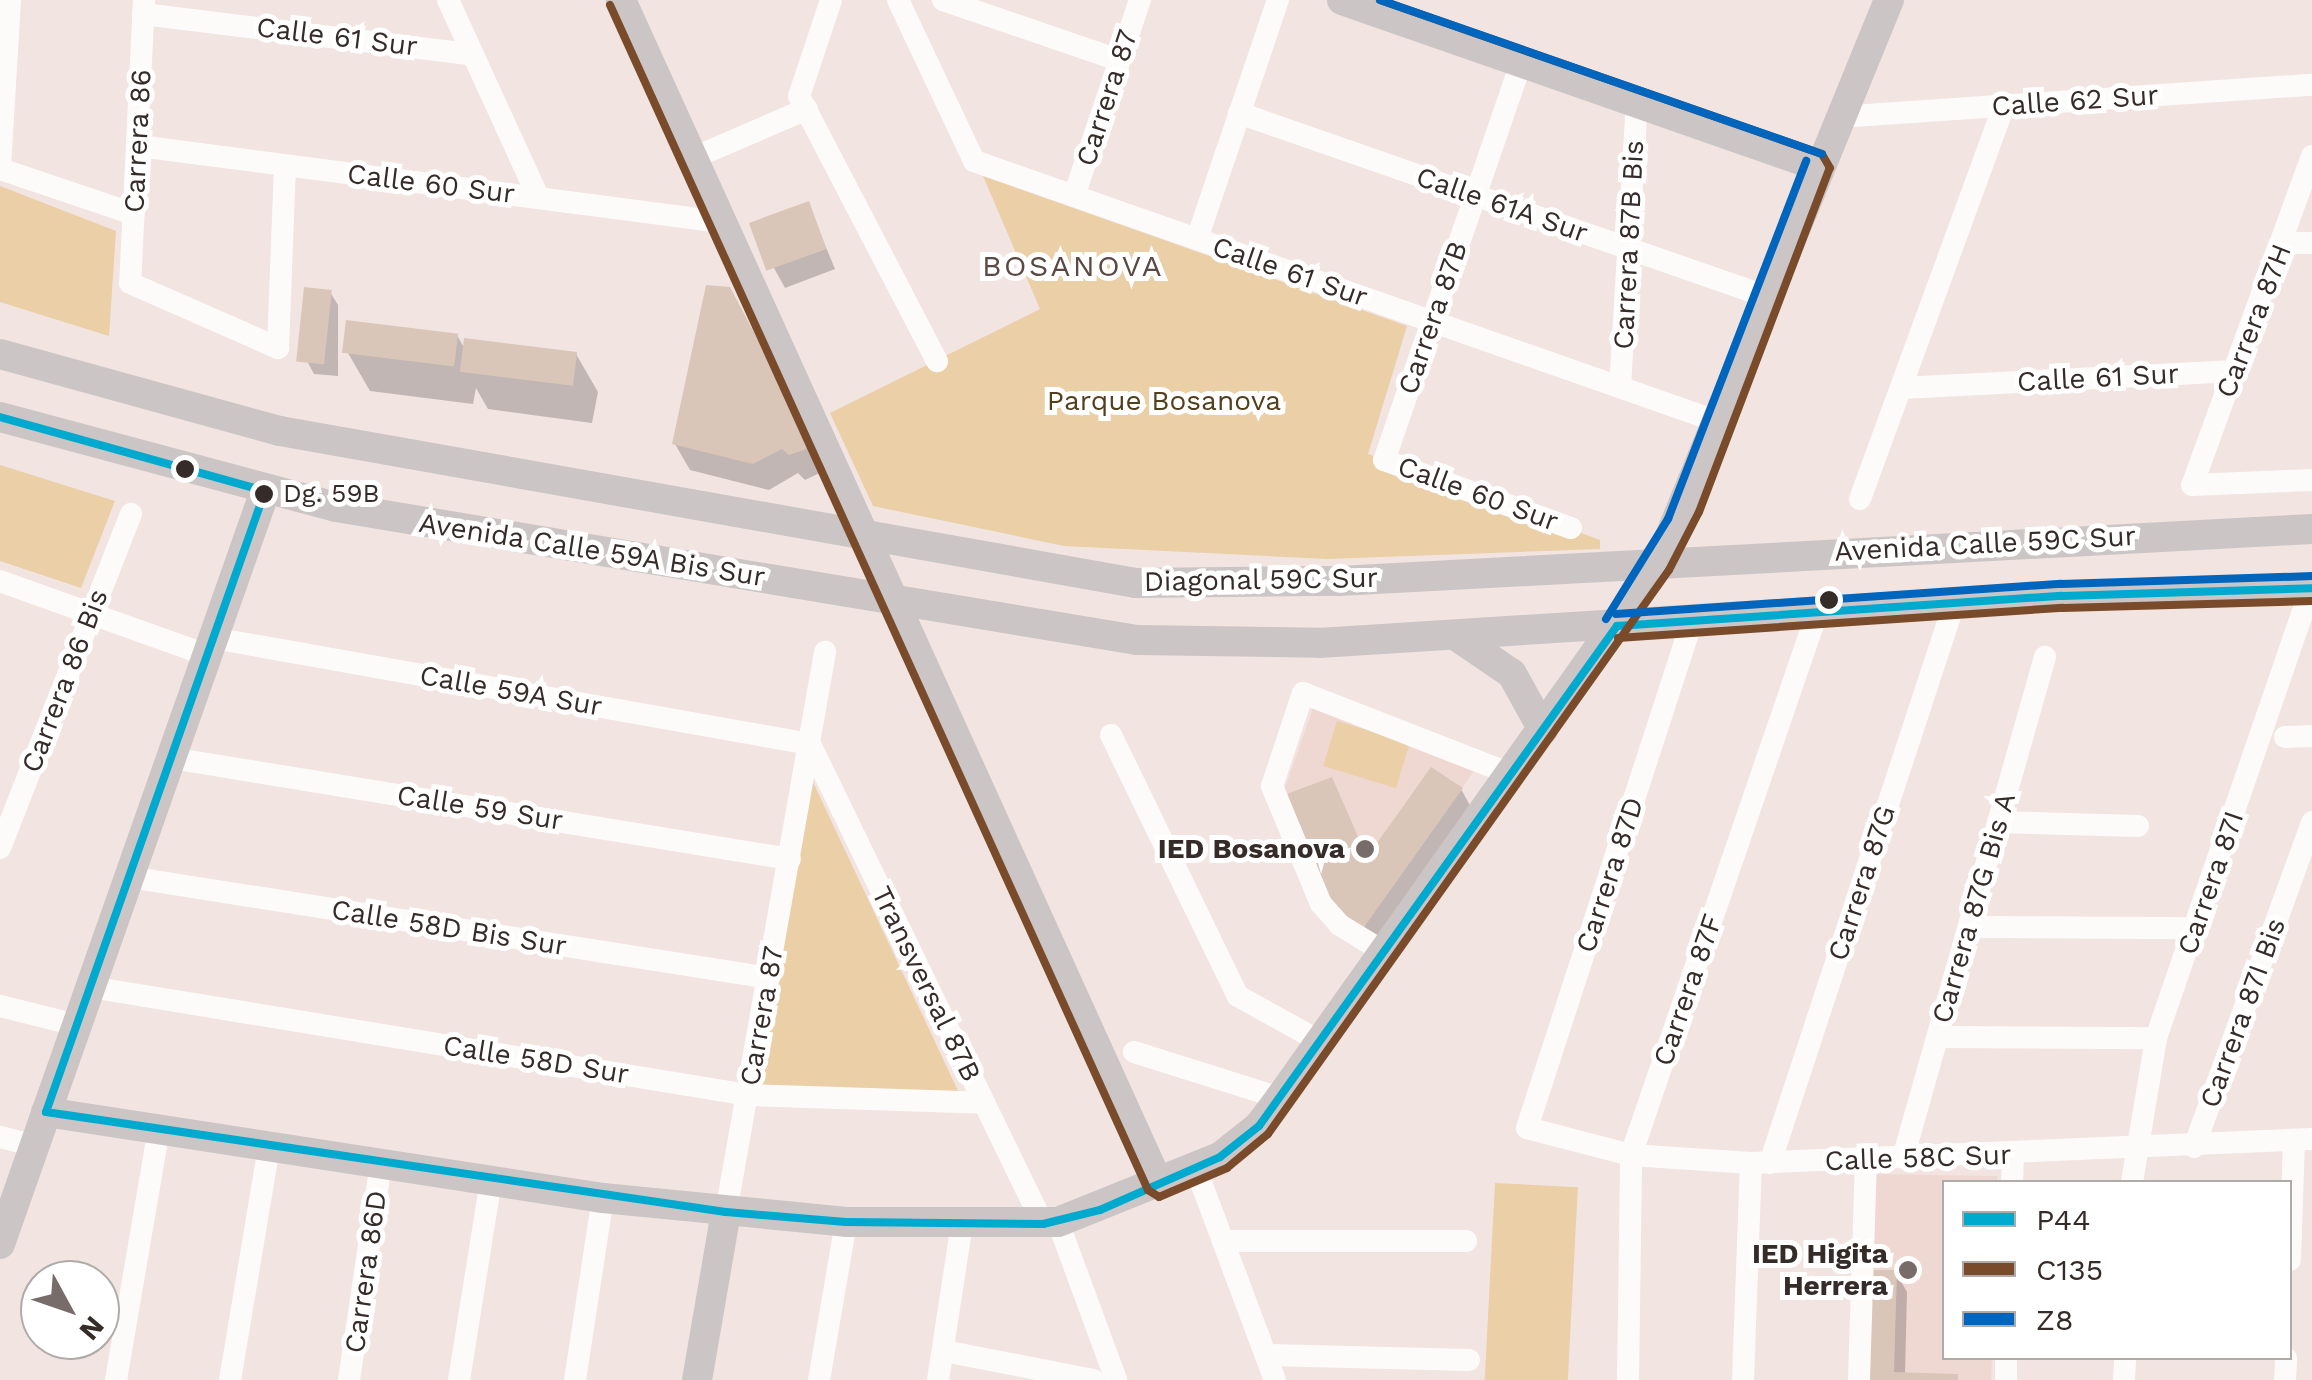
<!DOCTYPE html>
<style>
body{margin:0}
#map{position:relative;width:2312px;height:1380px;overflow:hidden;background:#f2e4e1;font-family:"Work Sans",sans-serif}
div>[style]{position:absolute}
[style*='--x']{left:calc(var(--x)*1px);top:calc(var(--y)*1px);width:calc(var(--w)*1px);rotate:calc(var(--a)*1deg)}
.built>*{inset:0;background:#f0d8d2}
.green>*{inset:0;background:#eacfa7;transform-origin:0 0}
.shadow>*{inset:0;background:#0003}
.building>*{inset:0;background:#dac6b9;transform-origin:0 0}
.street>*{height:22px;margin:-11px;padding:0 11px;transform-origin:11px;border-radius:11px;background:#fdfbfa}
.secondary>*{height:30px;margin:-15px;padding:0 15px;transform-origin:15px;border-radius:15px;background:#ccc5c5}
.bus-1>*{height:8px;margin:-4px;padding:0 4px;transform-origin:4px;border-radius:4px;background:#00a9ce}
.bus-2>*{height:8px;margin:-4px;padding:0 4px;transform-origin:4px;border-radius:4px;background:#7a4b2a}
.bus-3>*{height:8px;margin:-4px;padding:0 4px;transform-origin:4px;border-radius:4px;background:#0065bd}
.dots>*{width:28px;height:28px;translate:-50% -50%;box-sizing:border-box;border:5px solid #fff;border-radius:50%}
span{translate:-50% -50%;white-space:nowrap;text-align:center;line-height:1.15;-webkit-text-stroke:10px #fff;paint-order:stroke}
.bus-label{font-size:26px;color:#352c29}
.left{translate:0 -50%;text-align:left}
.street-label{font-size:28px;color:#352c29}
.park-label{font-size:28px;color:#523f1c}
.poi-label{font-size:28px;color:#352c29;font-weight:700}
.right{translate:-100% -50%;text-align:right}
.neighbourhood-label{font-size:30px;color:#5c4842;letter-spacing:2.5px}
.legend{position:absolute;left:1942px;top:1180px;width:350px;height:180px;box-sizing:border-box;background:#fff;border:2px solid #aeaba9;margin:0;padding:12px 18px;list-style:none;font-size:30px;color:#352c29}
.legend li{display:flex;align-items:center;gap:20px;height:50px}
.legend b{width:50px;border:2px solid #aeaba9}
.north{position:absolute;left:20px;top:1260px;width:100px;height:100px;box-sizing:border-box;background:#fff;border:2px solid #aeaba9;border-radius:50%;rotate:130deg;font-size:28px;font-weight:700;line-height:40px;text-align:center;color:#352c29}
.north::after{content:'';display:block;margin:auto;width:35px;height:45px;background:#776c69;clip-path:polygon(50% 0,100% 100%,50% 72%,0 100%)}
</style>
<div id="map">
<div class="built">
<div style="clip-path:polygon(1314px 705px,1474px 771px,1362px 930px,1333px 905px,1285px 788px)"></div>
<div style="clip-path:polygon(1874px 1174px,1997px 1176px,1997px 1182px,1944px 1182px,1944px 1358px,1992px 1358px,1991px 1380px,1868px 1380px)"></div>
</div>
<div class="green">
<div style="clip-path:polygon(983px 176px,1407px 326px,1368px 454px,1600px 540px,1600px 549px,1327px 559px,1064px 546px,873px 506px,830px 413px,1040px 309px)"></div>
<div style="clip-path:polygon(0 186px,116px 231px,109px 336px,0 302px)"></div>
<div style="clip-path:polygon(0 465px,115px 501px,81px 588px,0 561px)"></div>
<div style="left:1337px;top:721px;width:76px;height:47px;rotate:17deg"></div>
<div style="clip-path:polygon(812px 780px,959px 1093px,757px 1091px)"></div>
<div style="left:1495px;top:1183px;width:83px;height:197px;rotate:3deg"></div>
</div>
<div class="shadow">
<div style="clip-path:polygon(808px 204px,835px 269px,785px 288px,774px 268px)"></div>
<div style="clip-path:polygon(708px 288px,826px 470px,805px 480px,798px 473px,769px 490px,690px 470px,675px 444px)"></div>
<div style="clip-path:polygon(330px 292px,338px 305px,338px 376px,314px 374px,307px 361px)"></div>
<div style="clip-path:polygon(457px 335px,467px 353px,576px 354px,598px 392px,592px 423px,488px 409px,476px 388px,473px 404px,370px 391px,348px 353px)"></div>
<div style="clip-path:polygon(1461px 789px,1472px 809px,1374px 948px,1347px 924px,1368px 859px)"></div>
<div style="clip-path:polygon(1896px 1273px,1907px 1292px,1905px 1375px,1959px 1380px,1871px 1380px)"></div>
</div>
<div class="building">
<div style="left:809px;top:201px;width:51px;height:64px;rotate:70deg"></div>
<div style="clip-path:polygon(706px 285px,730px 287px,813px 444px,804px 450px,789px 455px,782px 449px,753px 464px,672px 444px)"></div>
<div style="left:304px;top:287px;width:28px;height:75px;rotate:6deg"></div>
<div style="left:346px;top:320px;width:113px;height:33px;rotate:7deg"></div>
<div style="left:464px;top:338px;width:114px;height:34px;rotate:7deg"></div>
<div style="clip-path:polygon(1431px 767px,1463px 788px,1362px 930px,1333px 905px,1287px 794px,1332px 777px,1367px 857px)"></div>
<div style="clip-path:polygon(1872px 1270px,1897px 1270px,1894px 1372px,1958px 1374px,1958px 1380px,1869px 1380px)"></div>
</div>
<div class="street">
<div style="--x:10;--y:0;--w:169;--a:93.4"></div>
<div style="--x:0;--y:169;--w:141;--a:18.6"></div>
<div style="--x:144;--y:0;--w:283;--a:92.8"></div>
<div style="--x:130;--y:283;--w:162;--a:23.7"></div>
<div style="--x:278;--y:348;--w:181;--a:-87.8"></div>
<div style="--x:448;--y:0;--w:217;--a:65.4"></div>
<div style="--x:831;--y:0;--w:101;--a:108.4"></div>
<div style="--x:799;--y:96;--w:299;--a:62.5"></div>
<div style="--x:898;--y:0;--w:178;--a:64.7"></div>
<div style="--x:974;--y:161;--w:789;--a:19.31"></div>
<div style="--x:943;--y:0;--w:185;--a:18.9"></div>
<div style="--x:143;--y:14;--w:330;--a:7"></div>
<div style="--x:1521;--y:63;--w:420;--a:109"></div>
<div style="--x:1384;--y:460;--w:199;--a:20"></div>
<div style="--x:1239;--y:113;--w:557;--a:19.18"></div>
<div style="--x:1838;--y:117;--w:475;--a:-3.9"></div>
<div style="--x:139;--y:146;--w:588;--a:7.43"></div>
<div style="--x:2312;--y:156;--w:350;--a:110"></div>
<div style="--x:2192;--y:485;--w:120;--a:-2.4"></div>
<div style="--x:693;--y:158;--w:124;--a:-23.3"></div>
<div style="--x:1074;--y:196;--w:207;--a:-71.4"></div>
<div style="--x:1197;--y:239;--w:252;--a:-71.3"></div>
<div style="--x:2284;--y:243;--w:28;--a:0"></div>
<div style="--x:1620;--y:387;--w:285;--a:-86.6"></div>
<div style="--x:1901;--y:388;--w:335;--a:-2.9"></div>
<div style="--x:1860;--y:499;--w:419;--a:-69.9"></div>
<div style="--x:0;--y:581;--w:220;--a:19.7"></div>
<div style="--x:1692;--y:621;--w:533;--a:108.03"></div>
<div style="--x:1527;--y:1128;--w:107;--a:14.6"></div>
<div style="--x:1631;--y:1155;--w:120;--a:3.8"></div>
<div style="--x:1751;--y:1163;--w:562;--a:-2.45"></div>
<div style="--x:213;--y:638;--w:606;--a:10.07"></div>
<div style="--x:810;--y:744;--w:534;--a:64.11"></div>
<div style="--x:1111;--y:735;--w:290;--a:64.1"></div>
<div style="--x:1238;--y:996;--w:95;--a:29"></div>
<div style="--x:2285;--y:737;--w:27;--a:-2"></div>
<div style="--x:171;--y:758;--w:627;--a:9.27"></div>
<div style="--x:1998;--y:822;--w:140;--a:1.6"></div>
<div style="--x:0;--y:848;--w:359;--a:-68.6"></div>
<div style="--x:129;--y:877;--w:648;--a:8.97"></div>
<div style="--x:1969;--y:927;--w:227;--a:0.3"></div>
<div style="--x:1384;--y:952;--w:52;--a:-148.5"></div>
<div style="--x:1340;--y:925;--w:28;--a:-132"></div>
<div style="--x:1321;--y:904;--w:128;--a:-112.6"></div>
<div style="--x:1272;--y:786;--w:98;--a:-71.6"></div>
<div style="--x:1303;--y:693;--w:223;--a:21.3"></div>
<div style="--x:90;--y:987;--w:667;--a:9.32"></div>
<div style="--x:748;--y:1095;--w:236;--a:1.9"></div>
<div style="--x:0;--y:1006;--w:79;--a:13.9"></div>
<div style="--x:1938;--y:1037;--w:218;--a:0.3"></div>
<div style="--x:1134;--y:1052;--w:153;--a:17.5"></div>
<div style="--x:0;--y:1137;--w:36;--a:14"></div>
<div style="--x:2194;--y:1147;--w:346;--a:-70"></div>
<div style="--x:1903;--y:1158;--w:521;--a:-74.18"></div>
<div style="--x:1770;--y:1163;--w:589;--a:-71.78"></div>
<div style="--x:1196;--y:1169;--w:225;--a:69.5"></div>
<div style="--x:2012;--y:1182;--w:28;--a:-88"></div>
<div style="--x:2132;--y:1182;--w:146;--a:-80.5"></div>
<div style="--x:2156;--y:1038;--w:476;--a:-71"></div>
<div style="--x:726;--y:1212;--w:569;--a:-79.97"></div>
<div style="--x:1058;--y:1222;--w:168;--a:69.8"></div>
<div style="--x:1223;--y:1241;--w:243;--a:0"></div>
<div style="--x:2290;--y:1260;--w:120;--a:-88.1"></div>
<div style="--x:944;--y:1351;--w:152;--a:11"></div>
<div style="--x:1267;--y:1355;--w:202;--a:1.4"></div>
<div style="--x:116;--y:1380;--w:255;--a:-80.3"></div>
<div style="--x:230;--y:1380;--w:237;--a:-80.5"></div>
<div style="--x:349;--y:1380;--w:219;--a:-81.6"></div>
<div style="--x:459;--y:1380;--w:203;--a:-80.9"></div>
<div style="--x:575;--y:1380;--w:184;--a:-81.3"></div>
<div style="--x:819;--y:1380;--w:160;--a:-80.3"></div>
<div style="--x:938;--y:1380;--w:158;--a:-81.3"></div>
<div style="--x:1628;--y:1380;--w:225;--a:-89.2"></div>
<div style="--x:1631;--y:1155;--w:573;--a:-71.06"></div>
<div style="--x:1743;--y:1380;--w:217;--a:-87.9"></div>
<div style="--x:1859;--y:1380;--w:220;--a:-88.2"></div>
<div style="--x:2006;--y:1380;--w:22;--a:-90"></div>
<div style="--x:2124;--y:1380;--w:22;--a:-87"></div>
<div style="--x:2285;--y:1380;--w:22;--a:-87"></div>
</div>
<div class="secondary">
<div style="--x:621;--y:0;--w:1301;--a:65.58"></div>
<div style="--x:1342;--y:0;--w:504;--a:19.23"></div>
<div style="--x:0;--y:354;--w:290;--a:15.4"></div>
<div style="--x:280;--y:431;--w:869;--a:10.07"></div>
<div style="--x:1136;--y:583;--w:203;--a:-0.6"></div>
<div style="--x:1339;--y:581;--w:974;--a:-3.06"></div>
<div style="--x:0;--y:417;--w:348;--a:15"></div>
<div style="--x:336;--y:507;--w:812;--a:9.43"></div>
<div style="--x:1137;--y:640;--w:182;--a:0.9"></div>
<div style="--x:1319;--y:643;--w:744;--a:-3.62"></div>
<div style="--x:2062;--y:596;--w:250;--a:-1.8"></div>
<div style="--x:1458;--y:637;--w:65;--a:34.4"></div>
<div style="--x:1512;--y:674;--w:64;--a:61"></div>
<div style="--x:46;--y:1112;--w:564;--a:8.78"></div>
<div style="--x:603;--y:1198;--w:244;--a:5.6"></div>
<div style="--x:846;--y:1222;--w:212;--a:0"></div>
<div style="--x:1058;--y:1222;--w:175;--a:-21.9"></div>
<div style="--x:1220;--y:1157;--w:50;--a:-38.5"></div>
<div style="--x:1259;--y:1126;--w:35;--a:-53"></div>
<div style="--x:1280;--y:1098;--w:656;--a:-54.69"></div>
<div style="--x:1659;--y:563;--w:608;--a:-67.78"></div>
<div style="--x:0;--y:1244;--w:798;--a:-70.61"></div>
<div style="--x:697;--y:1380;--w:170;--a:-80.2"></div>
</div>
<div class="bus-1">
<div style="--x:0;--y:417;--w:275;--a:15.6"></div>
<div style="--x:1617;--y:626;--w:446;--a:-3.9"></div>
<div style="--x:2062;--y:596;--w:250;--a:-1.8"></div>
<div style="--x:46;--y:1112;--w:687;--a:8.37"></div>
<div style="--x:726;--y:1212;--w:120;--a:4.8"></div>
<div style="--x:846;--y:1222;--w:197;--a:0.6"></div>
<div style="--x:1043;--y:1224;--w:59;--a:-13.8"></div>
<div style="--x:1100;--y:1210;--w:131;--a:-23.8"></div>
<div style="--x:1220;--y:1157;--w:50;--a:-38.5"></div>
<div style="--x:1259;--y:1126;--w:615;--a:-54.4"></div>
<div style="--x:46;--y:1112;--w:658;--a:-70.57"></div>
</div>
<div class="bus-2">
<div style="--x:610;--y:5;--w:1301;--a:65.58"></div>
<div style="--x:1148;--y:1190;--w:13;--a:32"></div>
<div style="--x:1159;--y:1197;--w:74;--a:-23.1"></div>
<div style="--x:1227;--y:1168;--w:53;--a:-39.7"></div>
<div style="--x:1268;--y:1134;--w:692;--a:-54.59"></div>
<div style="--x:1669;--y:570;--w:65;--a:-62.7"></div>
<div style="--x:1699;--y:512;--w:368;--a:-69.2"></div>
<div style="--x:1830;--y:168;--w:16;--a:-120"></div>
<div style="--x:1822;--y:154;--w:468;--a:-160.8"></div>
<div style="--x:1618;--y:638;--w:446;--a:-3.9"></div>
<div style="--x:2063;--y:608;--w:249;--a:-1.6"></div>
</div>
<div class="bus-3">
<div style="--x:1380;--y:0;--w:468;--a:19.2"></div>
<div style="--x:1616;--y:614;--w:446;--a:-3.9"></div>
<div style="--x:2061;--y:584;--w:251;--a:-1.8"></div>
<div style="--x:1606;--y:619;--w:118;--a:-58.2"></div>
<div style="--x:1668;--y:519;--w:384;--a:-68.9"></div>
</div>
<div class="dots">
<div style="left:185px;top:469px;background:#352c29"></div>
<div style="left:264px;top:494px;background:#352c29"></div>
<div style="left:1829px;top:600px;background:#352c29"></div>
<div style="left:1365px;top:849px;background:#776c69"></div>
<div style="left:1908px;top:1270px;background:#776c69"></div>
</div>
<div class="bus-label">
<span class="left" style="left:283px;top:494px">Dg. 59B</span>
</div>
<div class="street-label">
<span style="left:337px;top:37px;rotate:7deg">Calle 61 Sur</span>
<span style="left:1107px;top:98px;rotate:-72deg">Carrera 87</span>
<span style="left:2075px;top:101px;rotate:-4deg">Calle 62 Sur</span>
<span style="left:138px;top:141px;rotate:-87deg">Carrera 86</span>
<span style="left:431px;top:184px;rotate:7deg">Calle 60 Sur</span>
<span style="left:1502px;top:205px;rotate:19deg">Calle 61A Sur</span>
<span style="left:1629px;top:245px;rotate:-87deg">Carrera 87B Bis</span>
<span style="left:1290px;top:272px;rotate:19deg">Calle 61 Sur</span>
<span style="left:1433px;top:318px;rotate:-71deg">Carrera 87B</span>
<span style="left:2254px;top:321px;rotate:-69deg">Carrera 87H</span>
<span style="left:2098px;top:378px;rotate:-3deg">Calle 61 Sur</span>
<span style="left:1478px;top:494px;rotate:20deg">Calle 60 Sur</span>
<span style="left:1985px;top:544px;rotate:-3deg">Avenida Calle 59C Sur</span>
<span style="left:592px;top:550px;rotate:9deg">Avenida Calle 59A Bis Sur</span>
<span style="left:1261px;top:580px;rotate:-1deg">Diagonal 59C Sur</span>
<span style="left:65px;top:681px;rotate:-69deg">Carrera 86 Bis</span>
<span style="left:511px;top:691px;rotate:10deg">Calle 59A Sur</span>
<span style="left:480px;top:808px;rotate:9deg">Calle 59 Sur</span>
<span style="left:1610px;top:875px;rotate:-72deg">Carrera 87D</span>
<span style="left:1862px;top:883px;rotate:-72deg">Carrera 87G</span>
<span style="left:2211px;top:883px;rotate:-71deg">Carrera 87I</span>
<span style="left:1974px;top:908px;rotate:-74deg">Carrera 87G Bis A</span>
<span style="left:449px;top:928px;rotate:9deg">Calle 58D Bis Sur</span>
<span style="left:926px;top:984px;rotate:64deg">Transversal 87B</span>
<span style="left:1688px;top:990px;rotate:-71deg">Carrera 87F</span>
<span style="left:2243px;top:1013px;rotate:-70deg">Carrera 87I Bis</span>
<span style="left:762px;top:1016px;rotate:-80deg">Carrera 87</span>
<span style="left:536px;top:1060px;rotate:9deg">Calle 58D Sur</span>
<span style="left:1918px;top:1158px;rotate:-2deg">Calle 58C Sur</span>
<span style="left:366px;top:1272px;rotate:-82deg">Carrera 86D</span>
</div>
<div class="park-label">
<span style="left:1164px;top:401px">Parque Bosanova</span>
</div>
<div class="poi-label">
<span class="right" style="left:1345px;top:849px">IED Bosanova</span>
<span class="right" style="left:1888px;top:1270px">IED Higita<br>Herrera</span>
</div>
<div class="neighbourhood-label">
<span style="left:1073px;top:266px">BOSANOVA</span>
</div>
<ul class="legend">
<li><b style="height:12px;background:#00a9ce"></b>P44</li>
<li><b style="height:12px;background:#7a4b2a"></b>C135</li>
<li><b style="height:12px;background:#0065bd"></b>Z8</li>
</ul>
<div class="north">N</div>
</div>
